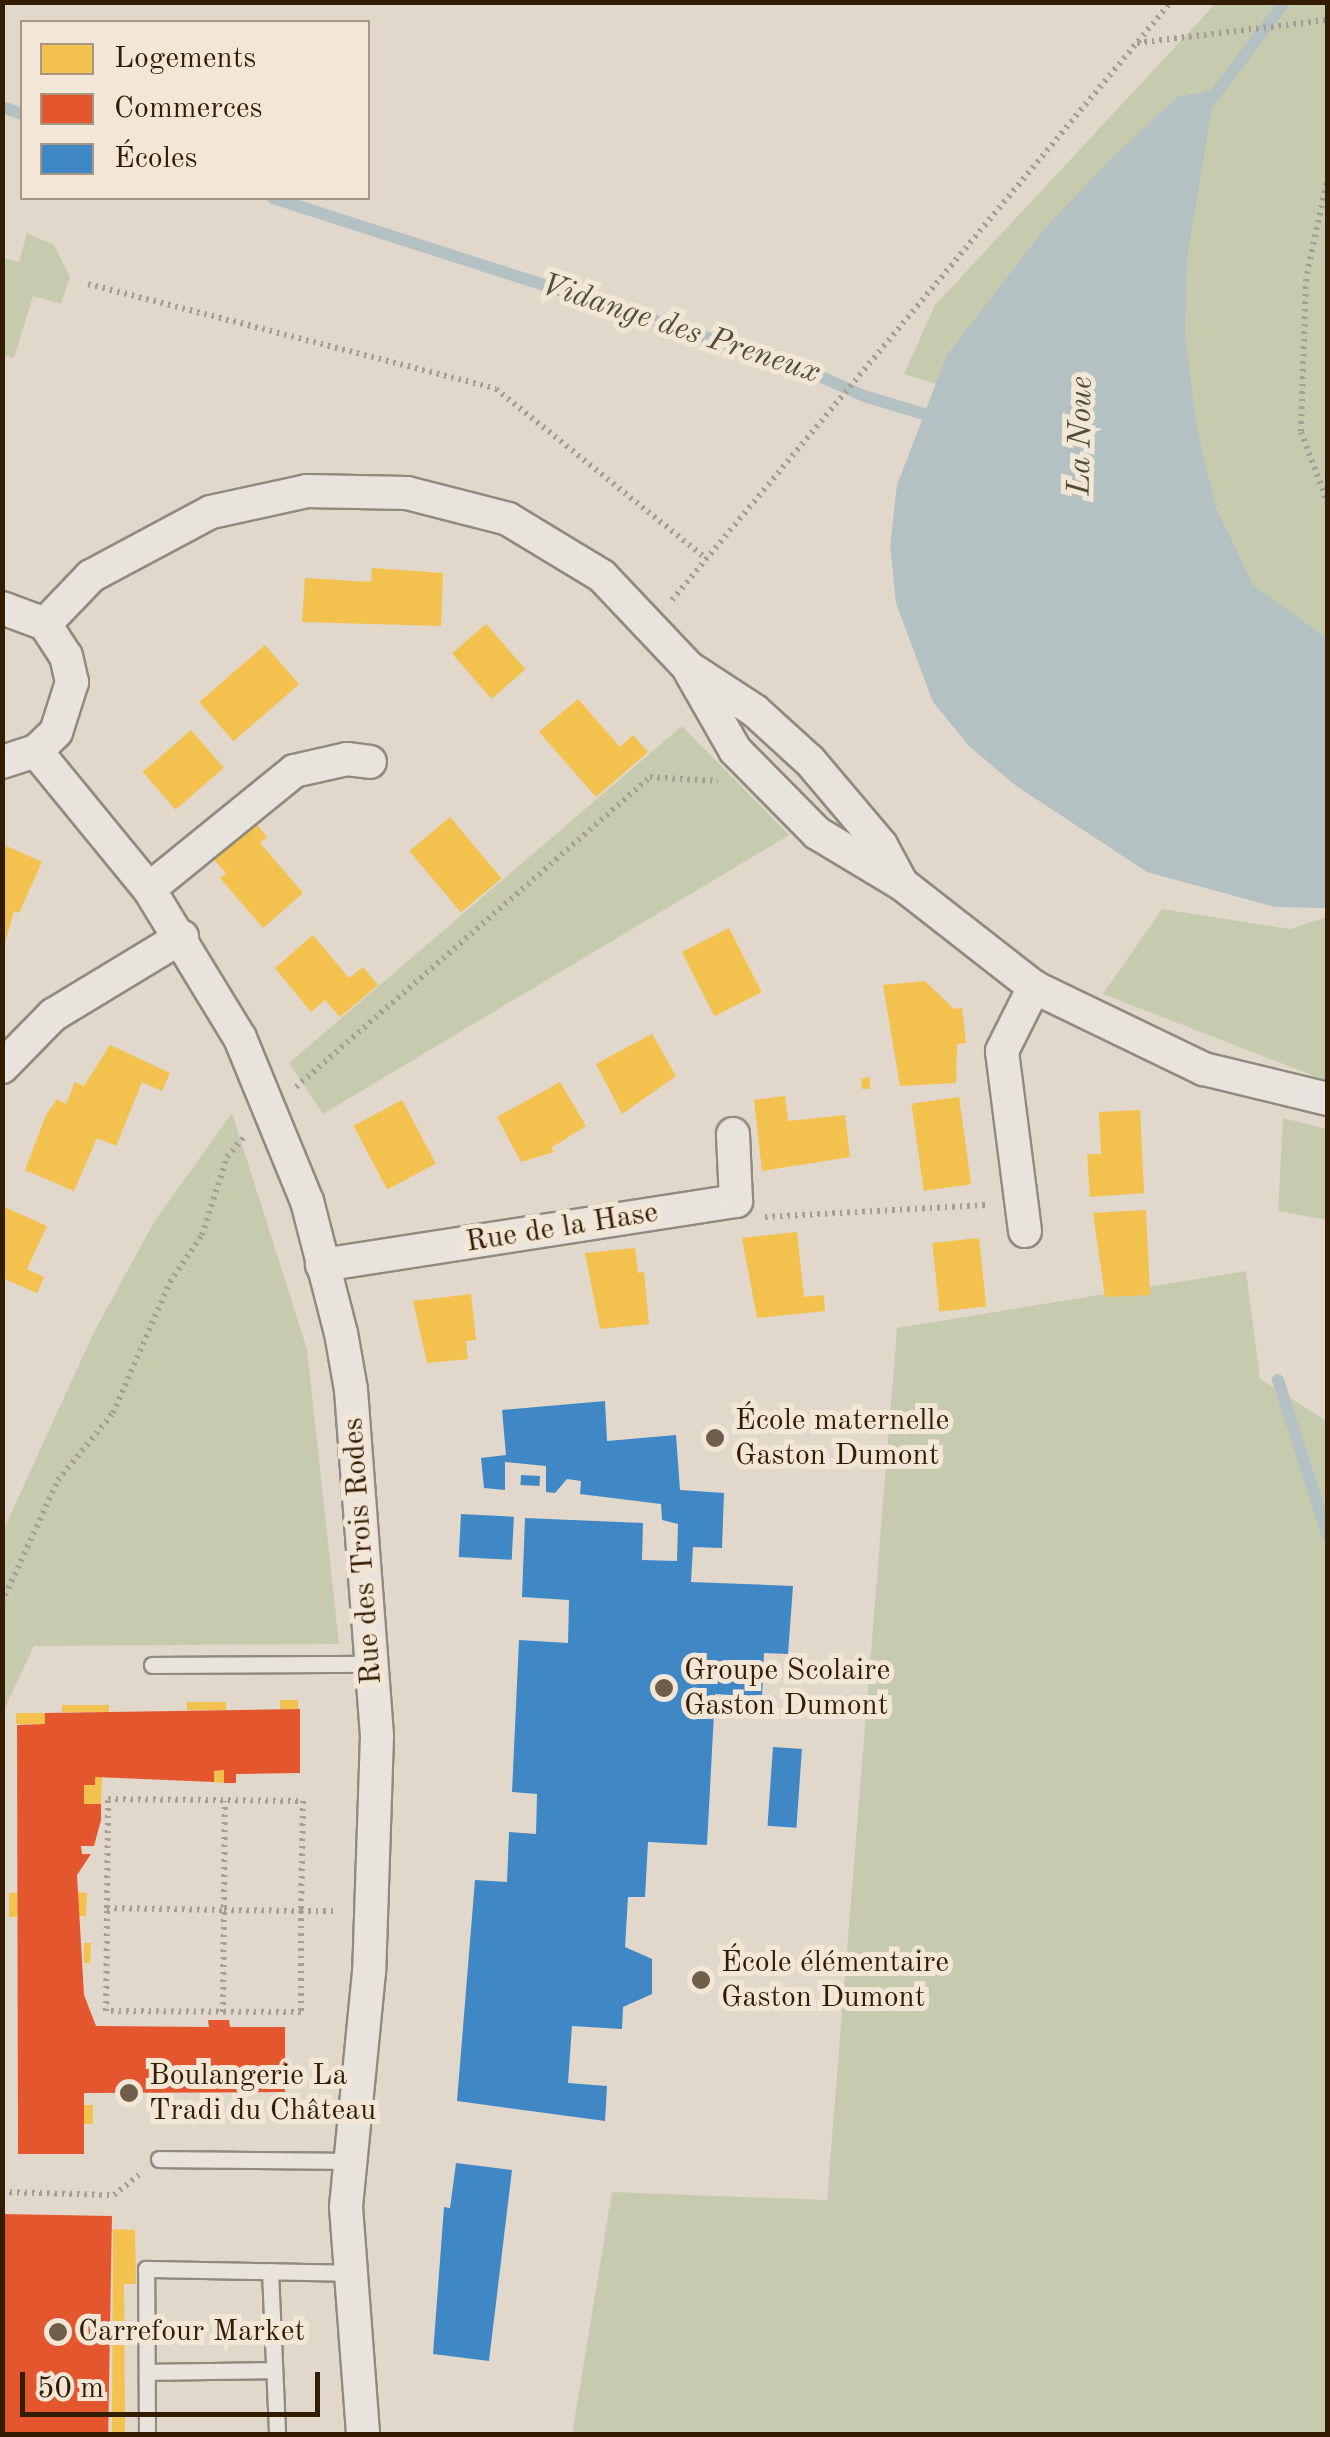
<!DOCTYPE html>
<meta charset="utf-8">
<style>
body{margin:0}
#map{position:relative;width:1330px;height:2437px;overflow:hidden;background:#e1d8cb;font-family:"Old Standard TT",serif}
div>[style]{position:absolute}
[style*='--x']{left:calc(var(--x)*1px);top:calc(var(--y)*1px);width:calc(var(--w)*1px);rotate:calc(var(--a)*1deg)}
.green>*{inset:0;background:#c7cbae}
.water>*{inset:0;background:#b3c1c3}
.homes>*{inset:0;background:#f2c14e;transform-origin:0 0}
.shops>*{inset:0;background:#e4572e;transform-origin:0 0}
.schools>*{inset:0;background:#3f88c5;transform-origin:0 0}
.stream>*{height:12px;margin:-6px;padding:0 6px;transform-origin:6px;border-radius:6px;background:#b3c1c3}
.path>*{height:6px;margin-top:-3px;transform-origin:0;background:repeating-linear-gradient(90deg,#a59f97 0 2.5px,transparent 0 7.5px)}
.roads{filter:drop-shadow(2px 0 #928a7f) drop-shadow(-2px 0 #928a7f) drop-shadow(0 2px #928a7f) drop-shadow(0 -2px #928a7f)}
.service>*{height:15px;margin:-7.5px;padding:0 7.5px;transform-origin:7.5px;border-radius:7.5px;background:#e8e3dd}
.minor>*{height:32px;margin:-16px;padding:0 16px;transform-origin:16px;border-radius:16px;background:#e8e3dd}
.dots>*{width:28px;height:28px;translate:-50% -50%;box-sizing:border-box;border:5px solid #f2e7d7;border-radius:50%}
span{translate:-50% -50%;white-space:nowrap;text-align:center;line-height:1.15;-webkit-text-stroke:10px #f2e7d7;paint-order:stroke}
.street-label{font-size:30px;color:#331d02}
.poi-label{font-size:30px;color:#331d02}
.left{translate:0 -50%;text-align:left}
.water-label{font-size:32px;color:#534b3b;font-style:italic}
.frame{position:absolute;inset:0;border:5px solid #331d02;pointer-events:none}
.legend{position:absolute;left:20px;top:20px;width:350px;height:180px;box-sizing:border-box;background:#f2e7d7;border:2px solid #a69682;margin:0;padding:12px 18px;list-style:none;font-size:30px;color:#331d02}
.legend li{display:flex;align-items:center;gap:20px;height:50px}
.legend b{width:50px;border:2px solid #a69682}
.scale{position:absolute;left:20px;top:2372px;width:300px;height:45px;box-sizing:border-box;border:5px solid #331d02;border-top:0;padding-left:12px;font-size:30px;line-height:35px;white-space:nowrap;color:#331d02;-webkit-text-stroke:8px #f2e7d7;paint-order:stroke}
</style>
<div id="map">
<div class="green">
<div style="clip-path:polygon(1216px 3px,1327px 3px,1327px 680px,977px 397px,904px 374px,935px 305px)"></div>
<div style="clip-path:polygon(27px 233px,54px 245px,70px 277px,61px 304px,33px 296px,14px 358px,3px 356px,3px 258px,19px 262px)"></div>
<div style="clip-path:polygon(682px 726px,789px 835px,323px 1114px,289px 1063px)"></div>
<div style="clip-path:polygon(1162px 909px,1290px 929px,1327px 917px,1327px 1081px,1103px 994px)"></div>
<div style="clip-path:polygon(232px 1113px,307px 1349px,339px 1644px,34px 1646px,3px 1712px,3px 1531px,93px 1334px,154px 1222px)"></div>
<div style="clip-path:polygon(1283px 1118px,1327px 1129px,1327px 1220px,1278px 1211px)"></div>
<div style="clip-path:polygon(1246px 1271px,1260px 1379px,1327px 1421px,1327px 2434px,572px 2434px,612px 2192px,827px 2200px,897px 1328px)"></div>
</div>
<div class="water">
<div style="clip-path:polygon(1215px 90px,1187px 258px,1185px 336px,1197px 429px,1216px 508px,1253px 585px,1327px 638px,1327px 908px,1275px 907px,1147px 872px,1015px 785px,969px 746px,933px 702px,896px 603px,890px 546px,897px 485px,947px 355px,1045px 228px,1109px 161px,1177px 97px)"></div>
</div>
<div class="homes">
<div style="clip-path:polygon(372px 568px,443px 573px,441px 626px,302px 622px,305px 578px,371px 582px)"></div>
<div style="left:486px;top:624px;width:60px;height:45px;rotate:49deg"></div>
<div style="left:265px;top:645px;width:52px;height:87px;rotate:49deg"></div>
<div style="clip-path:polygon(578px 699px,620px 747px,633px 735px,648px 752px,596px 797px,539px 732px)"></div>
<div style="left:191px;top:730px;width:50px;height:64px;rotate:49deg"></div>
<div style="left:450px;top:817px;width:80px;height:53px;rotate:50deg"></div>
<div style="clip-path:polygon(255px 822px,267px 837px,260px 843px,303px 893px,263px 928px,220px 878px,226px 873px,213px 859px)"></div>
<div style="clip-path:polygon(2px 844px,42px 862px,19px 913px,14px 911px,3px 950px)"></div>
<div style="left:729px;top:928px;width:72px;height:53px;rotate:63deg"></div>
<div style="clip-path:polygon(313px 935px,349px 978px,363px 967px,378px 985px,340px 1017px,325px 1000px,311px 1012px,275px 968px)"></div>
<div style="clip-path:polygon(925px 981px,954px 1009px,962px 1008px,966px 1043px,957px 1044px,956px 1083px,900px 1086px,883px 985px)"></div>
<div style="clip-path:polygon(652px 1034px,676px 1076px,622px 1114px,596px 1064px)"></div>
<div style="clip-path:polygon(110px 1045px,170px 1073px,162px 1091px,142px 1082px,116px 1146px,97px 1138px,74px 1191px,25px 1170px,46px 1115px,57px 1099px,66px 1104px,75px 1082px,84px 1086px)"></div>
<div style="clip-path:polygon(870px 1077px,870px 1089px,862px 1089px,861px 1079px)"></div>
<div style="clip-path:polygon(560px 1082px,586px 1126px,551px 1148px,554px 1152px,521px 1162px,497px 1117px)"></div>
<div style="clip-path:polygon(785px 1096px,788px 1121px,845px 1115px,850px 1157px,762px 1171px,754px 1100px)"></div>
<div style="left:959px;top:1097px;width:88px;height:48px;rotate:82deg"></div>
<div style="left:402px;top:1100px;width:72px;height:55px;rotate:62deg"></div>
<div style="clip-path:polygon(1140px 1110px,1144px 1193px,1090px 1197px,1087px 1154px,1101px 1154px,1099px 1112px)"></div>
<div style="clip-path:polygon(2px 1206px,47px 1226px,27px 1269px,44px 1277px,37px 1293px,2px 1278px)"></div>
<div style="clip-path:polygon(1146px 1210px,1150px 1295px,1105px 1297px,1093px 1213px)"></div>
<div style="clip-path:polygon(797px 1232px,804px 1297px,824px 1295px,825px 1311px,757px 1318px,742px 1238px)"></div>
<div style="left:979px;top:1238px;width:69px;height:47px;rotate:84deg"></div>
<div style="clip-path:polygon(635px 1248px,638px 1273px,644px 1272px,649px 1324px,600px 1329px,585px 1253px)"></div>
<div style="clip-path:polygon(471px 1294px,476px 1340px,466px 1341px,468px 1359px,427px 1363px,413px 1301px)"></div>
<div style="left:280px;top:1700px;width:18px;height:9px"></div>
<div style="left:226px;top:1702px;width:8px;height:39px;rotate:90deg"></div>
<div style="left:62px;top:1705px;width:47px;height:7px"></div>
<div style="left:45px;top:1713px;width:11px;height:29px;rotate:90deg"></div>
<div style="clip-path:polygon(224px 1770px,224px 1783px,214px 1782px,214px 1771px)"></div>
<div style="clip-path:polygon(95px 1777px,102px 1777px,101px 1804px,84px 1804px,84px 1785px,95px 1785px)"></div>
<div style="clip-path:polygon(78px 1892px,87px 1893px,86px 1916px,78px 1916px)"></div>
<div style="left:9px;top:1893px;width:8px;height:24px"></div>
<div style="clip-path:polygon(84px 1943px,91px 1943px,90px 1963px,84px 1963px)"></div>
<div style="left:93px;top:2105px;width:19px;height:9px;rotate:90deg"></div>
<div style="clip-path:polygon(113px 2229px,135px 2230px,136px 2284px,124px 2284px,125px 2434px,112px 2434px)"></div>
</div>
<div class="shops">
<div style="clip-path:polygon(300px 1709px,300px 1773px,236px 1774px,236px 1783px,224px 1783px,224px 1770px,214px 1771px,214px 1782px,95px 1777px,95px 1785px,84px 1785px,84px 1804px,101px 1804px,101px 1820px,94px 1846px,81px 1846px,82px 1854px,91px 1854px,77px 1875px,84px 1995px,96px 2026px,209px 2027px,208px 2020px,229px 2020px,230px 2027px,285px 2027px,285px 2092px,84px 2093px,84px 2154px,18px 2154px,17px 1725px,45px 1724px,45px 1713px)"></div>
<div style="left:2px;top:2214px;width:110px;height:220px;rotate:1deg"></div>
</div>
<div class="schools">
<div style="clip-path:polygon(605px 1401px,607px 1441px,676px 1435px,680px 1490px,724px 1493px,722px 1548px,693px 1547px,691px 1582px,793px 1586px,788px 1654px,764px 1653px,762px 1697px,715px 1694px,707px 1845px,648px 1842px,645px 1897px,628px 1897px,625px 1947px,652px 1959px,652px 1994px,623px 2007px,622px 2029px,572px 2026px,568px 2083px,607px 2086px,605px 2121px,457px 2101px,475px 1880px,507px 1882px,509px 1832px,536px 1834px,537px 1794px,512px 1792px,519px 1640px,568px 1643px,569px 1600px,522px 1597px,525px 1518px,643px 1523px,642px 1560px,677px 1561px,678px 1524px,662px 1520px,661px 1504px,580px 1494px,581px 1481px,567px 1479px,555px 1493px,546px 1492px,546px 1466px,505px 1462px,505px 1490px,484px 1488px,481px 1458px,506px 1455px,502px 1410px)"></div>
<div style="left:521px;top:1475px;width:19px;height:10px;rotate:3deg"></div>
<div style="left:461px;top:1514px;width:53px;height:43px;rotate:3deg"></div>
<div style="left:773px;top:1747px;width:29px;height:79px;rotate:4deg"></div>
<div style="clip-path:polygon(456px 2163px,512px 2170px,489px 2361px,433px 2354px,444px 2207px,450px 2208px)"></div>
</div>
<div class="stream">
<div style="--x:1208;--y:104;--w:128;--a:-53"></div>
<div style="--x:2;--y:107;--w:21;--a:19"></div>
<div style="--x:273;--y:198;--w:552;--a:17.81"></div>
<div style="--x:799;--y:367;--w:71;--a:24"></div>
<div style="--x:864;--y:396;--w:73;--a:16.7"></div>
<div style="--x:1278;--y:1380;--w:165;--a:72.3"></div>
</div>
<div class="path">
<div style="--x:1137;--y:43;--w:192;--a:-6.9"></div>
<div style="--x:1328;--y:176;--w:105;--a:102.1"></div>
<div style="--x:1306;--y:279;--w:153;--a:91.9"></div>
<div style="--x:1301;--y:432;--w:77;--a:69.4"></div>
<div style="--x:88;--y:284;--w:421;--a:14.4"></div>
<div style="--x:496;--y:389;--w:271;--a:38.9"></div>
<div style="--x:672;--y:600;--w:779;--a:-50.16"></div>
<div style="--x:296;--y:1087;--w:471;--a:-41.2"></div>
<div style="--x:650;--y:777;--w:68;--a:3.4"></div>
<div style="--x:765;--y:1217;--w:221;--a:-3.1"></div>
<div style="--x:2;--y:1602;--w:134;--a:-65.3"></div>
<div style="--x:58;--y:1480;--w:87;--a:-50.6"></div>
<div style="--x:113;--y:1413;--w:143;--a:-66.5"></div>
<div style="--x:170;--y:1282;--w:57;--a:-55.8"></div>
<div style="--x:202;--y:1235;--w:82;--a:-72.2"></div>
<div style="--x:227;--y:1157;--w:26;--a:-50"></div>
<div style="--x:107;--y:1908;--w:109;--a:-89.5"></div>
<div style="--x:108;--y:1799;--w:195;--a:0.6"></div>
<div style="--x:303;--y:1801;--w:110;--a:91"></div>
<div style="--x:301;--y:1911;--w:101;--a:90"></div>
<div style="--x:301;--y:2012;--w:195;--a:-179.7"></div>
<div style="--x:106;--y:2011;--w:103;--a:-89.4"></div>
<div style="--x:107;--y:1908;--w:117;--a:1"></div>
<div style="--x:224;--y:1910;--w:77;--a:0.7"></div>
<div style="--x:301;--y:1911;--w:37;--a:0"></div>
<div style="--x:223;--y:2012;--w:211;--a:-89.5"></div>
<div style="--x:2;--y:2192;--w:112;--a:1.5"></div>
<div style="--x:114;--y:2195;--w:32;--a:-39"></div>
</div>
<div class="roads">
<div class="service">
<div style="--x:152;--y:1665;--w:219;--a:-0.3"></div>
<div style="--x:159;--y:2159;--w:192;--a:0.6"></div>
<div style="--x:270;--y:2271;--w:163;--a:87.5"></div>
<div style="--x:147;--y:2372;--w:127;--a:-0.9"></div>
<div style="--x:147;--y:2434;--w:165;--a:-90.3"></div>
<div style="--x:146;--y:2269;--w:205;--a:1.1"></div>
</div>
<div class="minor">
<div style="--x:2;--y:608;--w:46;--a:20.4"></div>
<div style="--x:45;--y:624;--w:38;--a:57"></div>
<div style="--x:66;--y:656;--w:27;--a:77"></div>
<div style="--x:72;--y:682;--w:52;--a:107.7"></div>
<div style="--x:56;--y:732;--w:28;--a:136"></div>
<div style="--x:36;--y:751;--w:36;--a:162"></div>
<div style="--x:45;--y:624;--w:66;--a:-46.2"></div>
<div style="--x:91;--y:576;--w:136;--a:-28.1"></div>
<div style="--x:211;--y:512;--w:98;--a:-12.3"></div>
<div style="--x:307;--y:491;--w:100;--a:1.1"></div>
<div style="--x:407;--y:493;--w:104;--a:14.4"></div>
<div style="--x:508;--y:519;--w:110;--a:31.2"></div>
<div style="--x:602;--y:576;--w:125;--a:46.6"></div>
<div style="--x:688;--y:667;--w:80;--a:33.3"></div>
<div style="--x:755;--y:711;--w:74;--a:42.3"></div>
<div style="--x:810;--y:761;--w:110;--a:49.8"></div>
<div style="--x:881;--y:845;--w:44;--a:61.7"></div>
<div style="--x:690;--y:671;--w:91;--a:60.3"></div>
<div style="--x:735;--y:750;--w:117;--a:45.3"></div>
<div style="--x:817;--y:833;--w:99;--a:31"></div>
<div style="--x:902;--y:884;--w:167;--a:38"></div>
<div style="--x:1034;--y:987;--w:189;--a:25.8"></div>
<div style="--x:1204;--y:1069;--w:128;--a:13.6"></div>
<div style="--x:36;--y:751;--w:178;--a:50.7"></div>
<div style="--x:149;--y:889;--w:175;--a:58.6"></div>
<div style="--x:240;--y:1038;--w:176;--a:67.7"></div>
<div style="--x:307;--y:1201;--w:136;--a:75.6"></div>
<div style="--x:341;--y:1333;--w:58;--a:80"></div>
<div style="--x:351;--y:1390;--w:347;--a:85.7"></div>
<div style="--x:377;--y:1736;--w:236;--a:91.9"></div>
<div style="--x:369;--y:1972;--w:236;--a:95.6"></div>
<div style="--x:346;--y:2207;--w:228;--a:85.7"></div>
<div style="--x:149;--y:889;--w:187;--a:-39.1"></div>
<div style="--x:294;--y:771;--w:54;--a:-12.8"></div>
<div style="--x:347;--y:759;--w:23;--a:7"></div>
<div style="--x:2;--y:1067;--w:73;--a:-45.6"></div>
<div style="--x:53;--y:1015;--w:151;--a:-31.2"></div>
<div style="--x:1025;--y:1231;--w:181;--a:-97.3"></div>
<div style="--x:1002;--y:1051;--w:72;--a:-63.4"></div>
<div style="--x:322;--y:1265;--w:419;--a:-8.8"></div>
<div style="--x:736;--y:1201;--w:67;--a:-92.6"></div>
</div>
</div>
<div class="dots">
<div style="left:715px;top:1438px;background:#705e48"></div>
<div style="left:664px;top:1688px;background:#705e48"></div>
<div style="left:701px;top:1980px;background:#705e48"></div>
<div style="left:129px;top:2093px;background:#705e48"></div>
<div style="left:58px;top:2332px;background:#705e48"></div>
</div>
<div class="street-label">
<span style="left:562px;top:1228px;rotate:-9deg">Rue de la Hase</span>
<span style="left:363px;top:1551px;rotate:-94deg">Rue des Trois Rodes</span>
</div>
<div class="poi-label">
<span class="left" style="left:735px;top:1438px">École maternelle<br>Gaston Dumont</span>
<span class="left" style="left:684px;top:1688px">Groupe Scolaire<br>Gaston Dumont</span>
<span class="left" style="left:721px;top:1980px">École élémentaire<br>Gaston Dumont</span>
<span class="left" style="left:149px;top:2093px">Boulangerie La<br>Tradi du Château</span>
<span class="left" style="left:78px;top:2332px">Carrefour Market</span>
</div>
<div class="water-label">
<span style="left:680px;top:330px;rotate:18deg">Vidange des Preneux</span>
<span style="left:1082px;top:436px;rotate:-89deg">La Noue</span>
</div>
<div class="frame"></div>
<ul class="legend">
<li><b style="height:28px;background:#f2c14e"></b>Logements</li>
<li><b style="height:28px;background:#e4572e"></b>Commerces</li>
<li><b style="height:28px;background:#3f88c5"></b>Écoles</li>
</ul>
<div class="scale">50 m</div>
</div>
